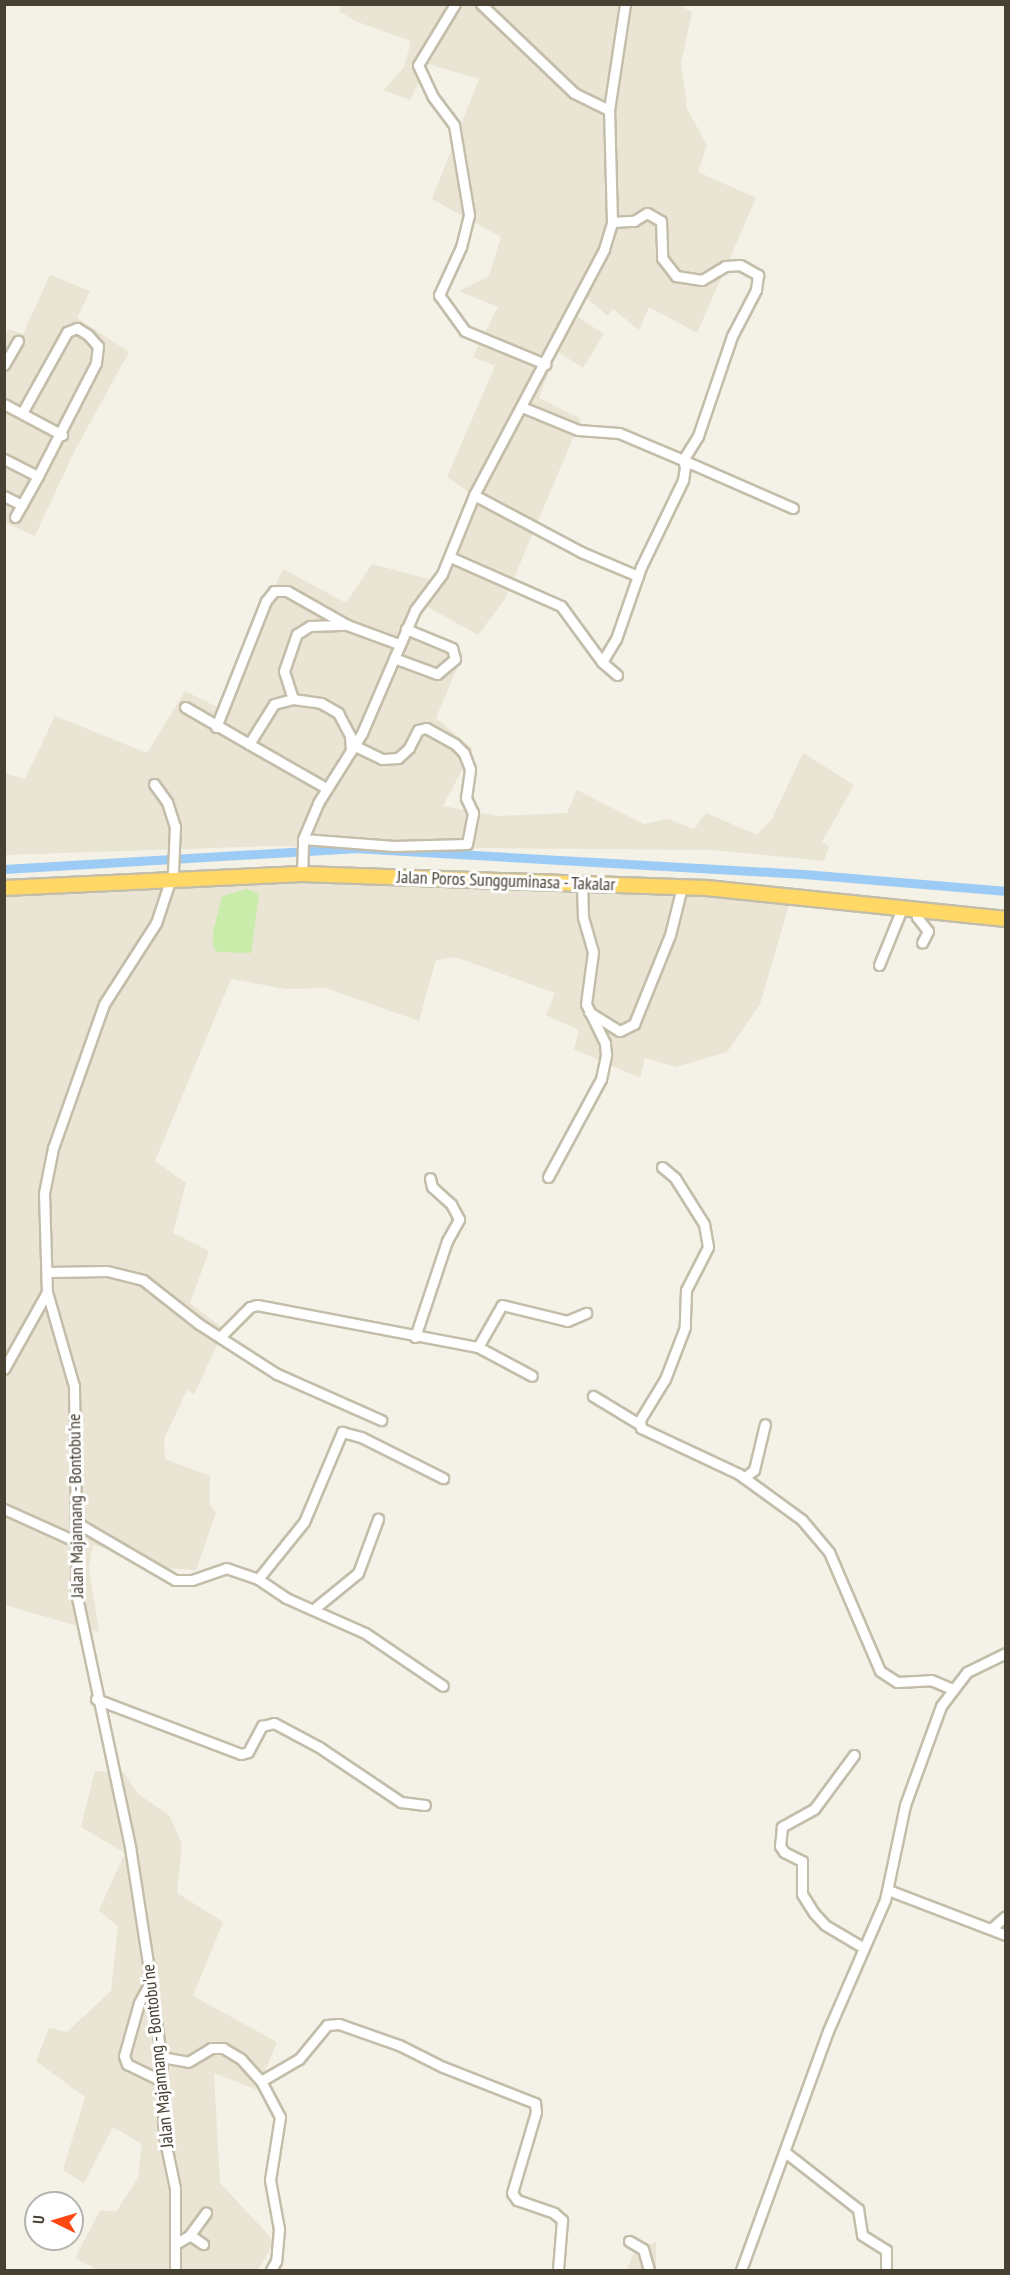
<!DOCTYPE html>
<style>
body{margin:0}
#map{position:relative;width:1010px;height:2275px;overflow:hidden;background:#f4f1e6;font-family:"PT Sans Narrow",sans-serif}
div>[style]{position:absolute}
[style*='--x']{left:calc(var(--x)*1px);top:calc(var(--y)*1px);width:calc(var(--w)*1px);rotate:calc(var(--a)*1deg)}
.residential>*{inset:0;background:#e9e4d3}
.green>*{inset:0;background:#caecab}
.canal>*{height:9px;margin:-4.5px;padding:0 4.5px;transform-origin:4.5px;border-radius:4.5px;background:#9ccbf6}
.roads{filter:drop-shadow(2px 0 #c3bdaa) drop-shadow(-2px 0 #c3bdaa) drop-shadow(0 2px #c3bdaa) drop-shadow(0 -2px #c3bdaa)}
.minor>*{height:9px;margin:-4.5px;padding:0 4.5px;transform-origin:4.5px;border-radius:4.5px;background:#fff}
.highway>*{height:14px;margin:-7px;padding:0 7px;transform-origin:7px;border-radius:7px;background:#ffd866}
span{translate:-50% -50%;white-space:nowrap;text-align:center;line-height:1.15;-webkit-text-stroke:6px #fff;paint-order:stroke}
.street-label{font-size:18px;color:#474134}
.frame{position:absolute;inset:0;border:6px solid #474134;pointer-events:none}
.north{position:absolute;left:24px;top:2191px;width:60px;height:60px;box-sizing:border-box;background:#fff;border:2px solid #b5b3ae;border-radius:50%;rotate:275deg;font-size:16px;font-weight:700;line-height:24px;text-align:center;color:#474134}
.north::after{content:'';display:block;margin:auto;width:21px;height:27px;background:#ff4812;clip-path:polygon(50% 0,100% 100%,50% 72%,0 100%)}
</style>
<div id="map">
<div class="residential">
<div style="clip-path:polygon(677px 4px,692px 12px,681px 62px,687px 109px,707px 145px,698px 172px,756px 198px,697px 333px,649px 307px,639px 330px,613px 309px,608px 316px,584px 296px,573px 314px,604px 334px,583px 368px,557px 351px,539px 398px,581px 419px,505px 599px,478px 635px,428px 607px,421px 609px,414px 628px,463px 654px,436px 718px,473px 749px,443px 806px,497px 816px,567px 813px,577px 790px,644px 824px,668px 819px,694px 829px,706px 813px,757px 835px,772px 819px,803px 753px,854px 785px,822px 842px,829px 846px,824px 861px,713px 850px,271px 846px,5px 855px,4px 773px,25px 779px,55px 716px,147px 753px,185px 691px,217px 707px,283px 569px,346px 603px,372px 564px,436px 581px,476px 497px,447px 477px,495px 366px,473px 357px,498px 307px,459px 291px,489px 276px,501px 237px,432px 199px,479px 79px,428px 64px,410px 100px,384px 90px,404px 67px,411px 41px,355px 21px,339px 11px,341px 5px)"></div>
<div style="clip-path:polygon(50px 275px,90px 291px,77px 318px,129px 352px,74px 452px,35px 536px,5px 522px,5px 334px,8px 329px,23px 334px)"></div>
<div style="clip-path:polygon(286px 867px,792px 895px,760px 1004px,727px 1052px,676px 1067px,645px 1058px,640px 1078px,574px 1049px,579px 1030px,546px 1015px,555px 993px,455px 957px,436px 960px,419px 1021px,326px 988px,286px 989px,231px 979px,155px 1161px,186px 1183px,173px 1233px,209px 1251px,190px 1303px,224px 1329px,194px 1395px,187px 1390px,164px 1439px,165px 1459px,210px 1476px,210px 1505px,216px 1513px,196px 1570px,168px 1568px,93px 1545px,89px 1567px,99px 1632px,5px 1605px,5px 887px)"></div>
<div style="clip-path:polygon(95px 1771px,124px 1773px,138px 1794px,169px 1815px,182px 1844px,177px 1893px,223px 1922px,193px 1996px,277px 2042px,257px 2090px,214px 2073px,220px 2183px,275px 2242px,258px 2270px,98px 2270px,75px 2258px,100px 2210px,116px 2212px,138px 2178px,142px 2144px,113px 2127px,84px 2183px,63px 2170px,85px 2097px,36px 2061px,49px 2028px,67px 2032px,111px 1991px,118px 1927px,99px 1910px,125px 1853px,81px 1827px)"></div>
<div style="clip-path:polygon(656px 2242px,656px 2270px,627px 2270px,635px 2249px)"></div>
</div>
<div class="green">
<div style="clip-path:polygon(247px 889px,259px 894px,251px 953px,218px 952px,213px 947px,213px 932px,222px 896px)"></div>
</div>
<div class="canal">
<div style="--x:4;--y:869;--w:350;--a:-3.4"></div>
<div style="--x:353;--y:848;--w:452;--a:3.3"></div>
<div style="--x:804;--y:874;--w:203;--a:4.8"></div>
</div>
<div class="roads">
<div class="minor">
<div style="--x:455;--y:4;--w:71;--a:121.2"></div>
<div style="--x:418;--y:65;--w:35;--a:65"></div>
<div style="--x:433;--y:97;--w:35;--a:53"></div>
<div style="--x:454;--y:125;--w:91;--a:80.5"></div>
<div style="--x:469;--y:215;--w:33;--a:104"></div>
<div style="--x:461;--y:247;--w:53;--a:114.6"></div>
<div style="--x:439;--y:295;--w:44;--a:54.2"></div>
<div style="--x:465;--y:331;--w:87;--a:22.4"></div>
<div style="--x:481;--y:4;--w:129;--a:43.7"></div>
<div style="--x:574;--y:93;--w:39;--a:26"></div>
<div style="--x:612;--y:222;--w:22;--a:-3"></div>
<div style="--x:634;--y:221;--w:15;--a:-32"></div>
<div style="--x:647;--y:213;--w:16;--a:30"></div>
<div style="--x:661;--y:221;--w:37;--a:88"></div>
<div style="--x:662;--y:258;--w:23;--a:52"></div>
<div style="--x:676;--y:276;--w:26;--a:9"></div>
<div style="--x:702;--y:280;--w:27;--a:-31"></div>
<div style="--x:725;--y:266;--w:15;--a:-4"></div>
<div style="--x:740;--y:265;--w:21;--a:29"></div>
<div style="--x:758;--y:275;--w:15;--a:98"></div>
<div style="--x:756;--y:290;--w:52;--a:117.6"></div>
<div style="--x:732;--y:336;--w:106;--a:108.8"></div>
<div style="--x:698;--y:436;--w:28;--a:122"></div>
<div style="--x:683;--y:460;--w:120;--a:23.6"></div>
<div style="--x:4;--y:365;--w:28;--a:-60"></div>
<div style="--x:4;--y:404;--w:66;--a:28.1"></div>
<div style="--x:22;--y:413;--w:93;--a:-60.9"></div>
<div style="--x:67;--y:332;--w:11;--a:-22"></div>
<div style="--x:77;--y:328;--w:13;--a:32"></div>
<div style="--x:88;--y:335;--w:15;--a:48"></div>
<div style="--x:98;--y:346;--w:17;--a:97"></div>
<div style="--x:96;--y:363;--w:127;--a:117.2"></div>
<div style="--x:4;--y:459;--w:38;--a:27"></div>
<div style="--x:38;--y:476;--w:47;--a:119.3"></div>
<div style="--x:474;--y:495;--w:121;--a:28"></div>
<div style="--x:581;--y:552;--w:62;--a:22.8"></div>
<div style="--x:4;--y:496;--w:20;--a:27"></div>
<div style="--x:450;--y:557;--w:121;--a:23.8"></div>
<div style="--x:561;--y:606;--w:69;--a:53.8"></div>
<div style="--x:602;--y:662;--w:27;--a:-59"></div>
<div style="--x:616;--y:639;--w:76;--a:-70.9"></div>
<div style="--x:641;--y:567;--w:97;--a:-64.2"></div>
<div style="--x:683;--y:480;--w:13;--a:-81"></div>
<div style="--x:685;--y:467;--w:7;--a:-106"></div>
<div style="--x:683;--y:460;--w:69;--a:-157.1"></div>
<div style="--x:619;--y:433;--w:41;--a:-175.8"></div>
<div style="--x:578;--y:430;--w:61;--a:-157.7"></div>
<div style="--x:394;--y:658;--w:46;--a:20.4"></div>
<div style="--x:437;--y:674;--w:23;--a:-40"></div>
<div style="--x:455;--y:659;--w:11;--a:-105"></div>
<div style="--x:452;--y:648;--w:50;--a:-157.6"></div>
<div style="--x:602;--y:662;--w:20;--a:41"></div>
<div style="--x:293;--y:699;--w:29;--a:-108"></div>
<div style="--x:284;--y:671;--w:39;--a:-71"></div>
<div style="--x:297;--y:634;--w:15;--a:-32"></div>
<div style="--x:310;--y:626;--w:37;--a:-2"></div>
<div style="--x:185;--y:707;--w:74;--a:30"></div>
<div style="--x:249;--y:744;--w:47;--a:-58"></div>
<div style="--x:274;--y:704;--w:20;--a:-15"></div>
<div style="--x:293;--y:699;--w:28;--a:8"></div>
<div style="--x:321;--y:703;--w:20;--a:30"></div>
<div style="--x:338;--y:713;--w:26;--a:62"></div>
<div style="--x:350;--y:736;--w:15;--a:86"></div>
<div style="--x:216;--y:727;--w:136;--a:-68.4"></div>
<div style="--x:266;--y:601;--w:13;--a:-51"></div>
<div style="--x:274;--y:591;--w:13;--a:0"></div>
<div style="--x:287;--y:591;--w:69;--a:29.5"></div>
<div style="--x:347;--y:625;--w:55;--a:20.1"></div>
<div style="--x:249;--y:744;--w:89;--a:29.7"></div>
<div style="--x:154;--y:784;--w:22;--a:54"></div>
<div style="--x:167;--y:802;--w:25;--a:72"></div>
<div style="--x:175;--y:826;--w:46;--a:92.5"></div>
<div style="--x:173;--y:872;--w:54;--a:108.4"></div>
<div style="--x:156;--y:923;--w:96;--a:122.7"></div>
<div style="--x:104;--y:1004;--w:153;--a:109.5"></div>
<div style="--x:53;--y:1148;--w:46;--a:101.3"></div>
<div style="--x:44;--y:1193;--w:99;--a:88.3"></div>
<div style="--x:47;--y:1292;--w:98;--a:74"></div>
<div style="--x:74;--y:1386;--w:211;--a:89.2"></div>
<div style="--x:77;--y:1597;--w:256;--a:78"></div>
<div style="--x:130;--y:1847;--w:124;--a:81.2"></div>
<div style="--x:149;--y:1970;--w:88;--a:82.1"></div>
<div style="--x:161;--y:2057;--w:79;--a:87.8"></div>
<div style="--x:164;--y:2136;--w:53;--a:78.1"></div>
<div style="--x:175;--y:2188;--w:82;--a:90"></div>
<div style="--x:303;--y:839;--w:91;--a:4.4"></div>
<div style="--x:394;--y:846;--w:73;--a:-1.6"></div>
<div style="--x:467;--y:844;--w:32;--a:-79"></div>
<div style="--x:473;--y:813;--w:17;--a:-115"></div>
<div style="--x:466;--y:798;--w:29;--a:-82"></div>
<div style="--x:470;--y:769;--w:17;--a:-111"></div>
<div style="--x:464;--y:753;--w:13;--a:-135"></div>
<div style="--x:455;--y:744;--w:33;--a:-151"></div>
<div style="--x:426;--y:728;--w:8;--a:166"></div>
<div style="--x:418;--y:730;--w:20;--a:117"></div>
<div style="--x:409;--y:748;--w:15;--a:138"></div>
<div style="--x:398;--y:758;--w:16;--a:176"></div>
<div style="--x:382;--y:759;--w:30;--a:-154"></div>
<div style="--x:302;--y:874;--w:35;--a:-88"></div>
<div style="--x:303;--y:839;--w:39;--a:-67"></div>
<div style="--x:318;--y:803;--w:83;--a:-57.8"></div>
<div style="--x:362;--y:733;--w:134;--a:-66.7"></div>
<div style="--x:415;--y:610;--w:45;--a:-53.1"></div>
<div style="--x:442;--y:574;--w:85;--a:-67.9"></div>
<div style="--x:474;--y:495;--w:278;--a:-62.1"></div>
<div style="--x:604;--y:249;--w:28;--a:-73"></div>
<div style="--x:612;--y:222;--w:112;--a:-91.5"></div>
<div style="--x:609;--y:110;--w:107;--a:-81.4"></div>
<div style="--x:917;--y:908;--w:9;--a:90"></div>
<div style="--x:917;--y:917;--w:18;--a:52"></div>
<div style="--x:928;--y:931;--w:13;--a:117"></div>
<div style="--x:879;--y:965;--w:64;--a:-67.9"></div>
<div style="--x:589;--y:1012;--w:36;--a:32"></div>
<div style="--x:620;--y:1031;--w:16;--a:-27"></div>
<div style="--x:634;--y:1024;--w:96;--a:-68"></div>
<div style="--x:670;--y:935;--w:49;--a:-76"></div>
<div style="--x:662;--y:1167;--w:17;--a:40"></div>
<div style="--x:675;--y:1178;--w:54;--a:57.8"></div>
<div style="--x:704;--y:1224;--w:23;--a:80"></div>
<div style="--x:708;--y:1247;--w:48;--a:117.1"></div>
<div style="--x:686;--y:1290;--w:37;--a:92"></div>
<div style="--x:685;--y:1327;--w:56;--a:111"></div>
<div style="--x:665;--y:1379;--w:48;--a:121.4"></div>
<div style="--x:640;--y:1420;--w:8;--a:83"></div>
<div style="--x:641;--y:1428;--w:108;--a:25.1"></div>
<div style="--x:739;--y:1474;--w:78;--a:36.1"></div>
<div style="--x:802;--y:1520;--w:42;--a:49.8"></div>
<div style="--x:829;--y:1552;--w:129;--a:66.8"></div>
<div style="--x:880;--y:1671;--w:20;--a:33"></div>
<div style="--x:897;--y:1682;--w:34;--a:-3"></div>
<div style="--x:931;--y:1680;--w:23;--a:23"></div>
<div style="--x:548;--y:1177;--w:111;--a:-61.6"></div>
<div style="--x:601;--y:1079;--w:25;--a:-78"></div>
<div style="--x:606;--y:1055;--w:12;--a:-95"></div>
<div style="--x:605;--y:1043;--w:43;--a:-116"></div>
<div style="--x:586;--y:1004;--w:52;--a:-82.3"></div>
<div style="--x:593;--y:952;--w:37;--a:-106"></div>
<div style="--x:583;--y:916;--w:32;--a:-92"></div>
<div style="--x:49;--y:1272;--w:58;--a:-1"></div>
<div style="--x:107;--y:1271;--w:37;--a:14"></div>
<div style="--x:143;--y:1280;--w:71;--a:38.2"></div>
<div style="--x:199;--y:1324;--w:93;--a:32.7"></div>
<div style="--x:277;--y:1374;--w:114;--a:23.9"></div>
<div style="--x:220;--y:1337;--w:42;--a:-45"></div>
<div style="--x:250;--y:1307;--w:7;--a:-16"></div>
<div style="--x:257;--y:1305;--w:225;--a:10.8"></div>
<div style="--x:478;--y:1347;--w:48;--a:-60.3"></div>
<div style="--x:502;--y:1305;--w:67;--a:13.8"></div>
<div style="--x:567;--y:1321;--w:21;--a:-23"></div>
<div style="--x:415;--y:1337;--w:101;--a:-71.6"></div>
<div style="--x:447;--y:1241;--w:25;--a:-61"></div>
<div style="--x:459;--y:1219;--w:17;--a:-118"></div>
<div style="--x:451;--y:1204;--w:25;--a:-138"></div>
<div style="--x:432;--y:1187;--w:9;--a:-103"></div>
<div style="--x:478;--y:1347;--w:61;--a:28.2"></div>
<div style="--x:4;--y:1369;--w:88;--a:-60.8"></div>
<div style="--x:593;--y:1396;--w:54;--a:31.3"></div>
<div style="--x:744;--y:1478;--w:13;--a:-39"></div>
<div style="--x:754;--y:1470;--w:47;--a:-76.6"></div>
<div style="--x:4;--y:1509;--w:80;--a:24.3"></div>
<div style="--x:77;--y:1523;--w:113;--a:30.2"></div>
<div style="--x:175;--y:1580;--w:17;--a:0"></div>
<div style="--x:192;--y:1580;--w:36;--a:-19"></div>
<div style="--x:226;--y:1568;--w:34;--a:19"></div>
<div style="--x:258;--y:1579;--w:34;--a:34"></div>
<div style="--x:286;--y:1598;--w:86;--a:23.9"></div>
<div style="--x:365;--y:1633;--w:94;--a:34.2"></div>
<div style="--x:258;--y:1579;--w:73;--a:-51.1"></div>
<div style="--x:304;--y:1522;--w:98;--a:-67.1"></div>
<div style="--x:342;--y:1432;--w:20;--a:15"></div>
<div style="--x:361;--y:1437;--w:92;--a:26.6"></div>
<div style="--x:315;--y:1608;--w:55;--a:-39.1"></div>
<div style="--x:358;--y:1573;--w:58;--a:-69.7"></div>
<div style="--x:96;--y:1699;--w:155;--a:20.8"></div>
<div style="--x:241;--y:1754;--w:7;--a:-16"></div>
<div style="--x:248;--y:1752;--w:30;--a:-62"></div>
<div style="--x:262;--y:1726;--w:12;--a:-14"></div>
<div style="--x:274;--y:1723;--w:51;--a:28.1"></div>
<div style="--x:319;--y:1747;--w:99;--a:33.9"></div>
<div style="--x:401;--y:1802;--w:24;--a:7"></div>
<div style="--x:854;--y:1755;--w:67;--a:126.5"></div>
<div style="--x:814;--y:1809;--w:37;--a:151"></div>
<div style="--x:782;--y:1827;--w:19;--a:96"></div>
<div style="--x:780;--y:1846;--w:7;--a:56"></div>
<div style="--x:784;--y:1852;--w:20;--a:27"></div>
<div style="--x:802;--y:1861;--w:33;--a:90"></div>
<div style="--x:802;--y:1894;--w:22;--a:58"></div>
<div style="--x:814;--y:1913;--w:16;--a:47"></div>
<div style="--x:825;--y:1925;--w:43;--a:30.7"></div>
<div style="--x:888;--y:1890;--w:126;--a:20.9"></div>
<div style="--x:992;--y:1928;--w:18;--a:-41"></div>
<div style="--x:151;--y:1981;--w:25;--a:119"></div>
<div style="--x:139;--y:2003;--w:55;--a:105.8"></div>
<div style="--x:124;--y:2056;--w:9;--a:69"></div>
<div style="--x:127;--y:2064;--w:37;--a:26"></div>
<div style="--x:161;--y:2057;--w:27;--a:10"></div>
<div style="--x:188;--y:2062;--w:27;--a:-31"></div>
<div style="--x:211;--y:2048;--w:12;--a:0"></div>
<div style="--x:223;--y:2048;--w:21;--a:31"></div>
<div style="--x:241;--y:2059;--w:30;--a:48"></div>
<div style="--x:261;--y:2081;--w:44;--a:-30.1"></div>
<div style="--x:299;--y:2059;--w:44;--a:-50.5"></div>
<div style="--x:327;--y:2025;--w:12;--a:-5"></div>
<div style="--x:339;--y:2024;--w:64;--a:19.3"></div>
<div style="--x:399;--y:2045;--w:49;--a:26.6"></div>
<div style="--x:443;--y:2067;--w:99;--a:21.4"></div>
<div style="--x:535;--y:2103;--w:9;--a:84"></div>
<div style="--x:536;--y:2112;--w:84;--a:106.5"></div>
<div style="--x:512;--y:2193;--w:9;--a:54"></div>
<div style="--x:517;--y:2200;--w:39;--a:19"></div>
<div style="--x:554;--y:2213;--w:11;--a:41"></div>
<div style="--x:562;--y:2220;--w:50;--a:94.6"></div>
<div style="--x:261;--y:2081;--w:41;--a:62.2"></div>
<div style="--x:280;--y:2117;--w:64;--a:99"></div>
<div style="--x:270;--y:2180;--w:50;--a:79.6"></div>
<div style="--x:279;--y:2229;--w:32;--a:95"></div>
<div style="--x:276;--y:2261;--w:10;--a:119"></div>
<div style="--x:785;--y:2152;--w:93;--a:38"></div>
<div style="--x:858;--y:2209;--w:26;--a:81"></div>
<div style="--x:862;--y:2235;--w:28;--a:32"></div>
<div style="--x:886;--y:2250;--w:17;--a:90"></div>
<div style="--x:190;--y:2235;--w:16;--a:35"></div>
<div style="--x:629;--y:2241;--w:16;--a:30"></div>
<div style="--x:643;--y:2249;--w:22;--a:74"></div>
<div style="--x:175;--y:2244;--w:16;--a:-30"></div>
<div style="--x:189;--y:2236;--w:29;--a:-54"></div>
<div style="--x:741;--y:2270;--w:254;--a:-70"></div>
<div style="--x:828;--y:2031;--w:143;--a:-66.5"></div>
<div style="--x:885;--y:1900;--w:97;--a:-78.1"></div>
<div style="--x:905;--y:1805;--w:105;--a:-70"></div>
<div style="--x:941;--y:1706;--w:43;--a:-52.6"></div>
<div style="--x:967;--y:1672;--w:43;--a:-26"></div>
</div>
<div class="highway">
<div style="--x:4;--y:888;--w:298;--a:-2.7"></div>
<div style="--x:302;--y:874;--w:404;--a:2"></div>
<div style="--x:706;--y:888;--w:302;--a:5.9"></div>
</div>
</div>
<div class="street-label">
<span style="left:506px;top:881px;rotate:2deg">Jalan Poros Sungguminasa - Takalar</span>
<span style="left:76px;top:1506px;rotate:-91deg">Jalan Majannang - Bontobu'ne</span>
<span style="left:158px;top:2056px;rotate:-96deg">Jalan Majannang - Bontobu'ne</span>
</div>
<div class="frame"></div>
<div class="north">U</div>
</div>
